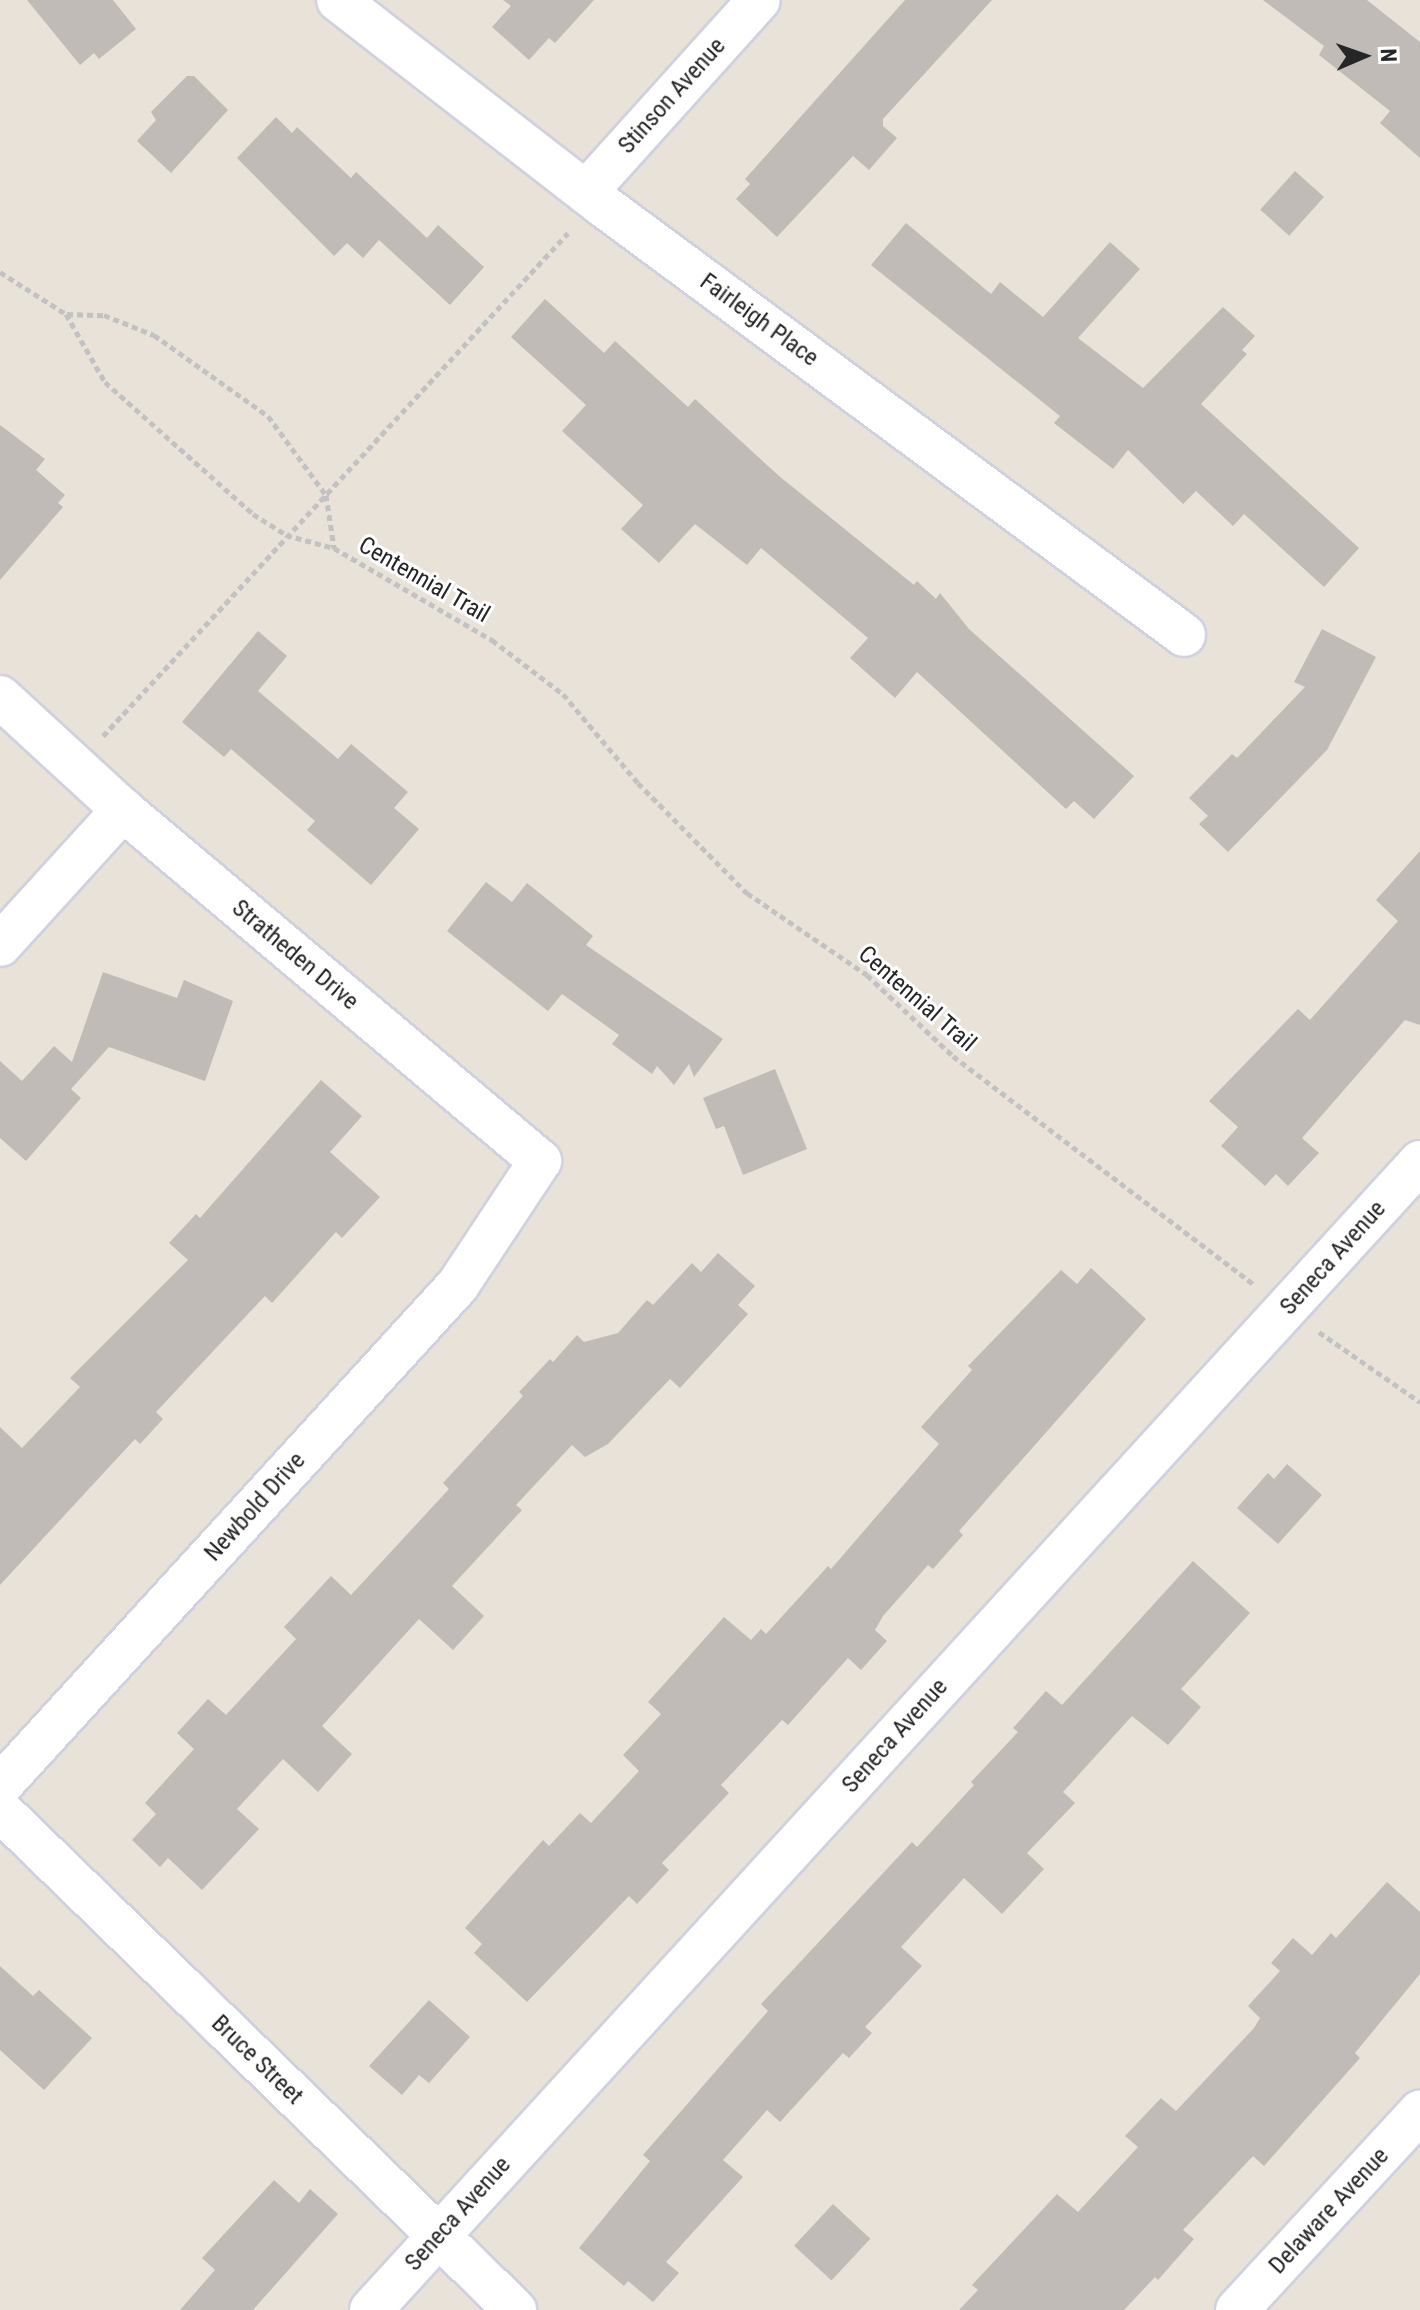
<!DOCTYPE html>
<style>
body{margin:0}
#map{position:relative;width:1420px;height:2310px;overflow:hidden;background:#e8e2d9;font-family:"Roboto Condensed",sans-serif}
div>[style]{position:absolute}
[style*='--x']{left:calc(var(--x)*1px);top:calc(var(--y)*1px);width:calc(var(--w)*1px);rotate:calc(var(--a)*1deg)}
.building>*{inset:0;background:#c0bbb6;transform-origin:0 0}
.path>*{height:5px;margin-top:-2.5px;transform-origin:0;background:repeating-linear-gradient(90deg,#c2c2c2 0 6px,transparent 0 10px)}
.roads{filter:drop-shadow(2px 0 #cfd1de) drop-shadow(-2px 0 #cfd1de) drop-shadow(0 2px #cfd1de) drop-shadow(0 -2px #cfd1de)}
.minor>*{height:42px;margin:-21px;padding:0 21px;transform-origin:21px;border-radius:21px;background:#fff}
span{translate:-50% -50%;white-space:nowrap;text-align:center;line-height:1.15;-webkit-text-stroke:6px #fff;paint-order:stroke}
.street-label{font-size:24px;color:#262626}
.north{position:absolute;left:1324px;top:16px;width:80px;height:80px;-webkit-text-stroke:6px #fff;paint-order:stroke;rotate:88deg;font-size:22px;font-weight:700;line-height:32px;text-align:center;color:#262626}
.north::after{content:'';display:block;margin:auto;width:28px;height:36px;background:#262626;clip-path:polygon(50% 0,100% 100%,50% 72%,0 100%)}
</style>
<div id="map">
<div class="building">
<div style="clip-path:polygon(27px 0,113px 0,136px 29px,99px 59px,94px 53px,80px 65px)"></div>
<div style="clip-path:polygon(503px 0,594px 0,555px 43px,549px 38px,529px 60px,492px 27px,511px 6px)"></div>
<div style="clip-path:polygon(905px 0,992px 0,883px 119px,883px 126px,897px 138px,869px 170px,853px 156px,777px 237px,736px 199px,750px 184px,745px 179px)"></div>
<div style="clip-path:polygon(1263px 0,1367px 0,1420px 42px,1420px 158px,1380px 123px,1390px 111px,1319px 55px,1324px 46px)"></div>
<div style="clip-path:polygon(187px 76px,194px 76px,228px 110px,171px 173px,137px 141px,156px 120px,151px 112px)"></div>
<div style="clip-path:polygon(276px 117px,292px 133px,297px 127px,351px 178px,356px 172px,427px 238px,438px 225px,484px 267px,450px 305px,379px 240px,363px 258px,347px 243px,334px 256px,237px 158px)"></div>
<div style="left:1295px;top:171px;width:39px;height:52px;rotate:42deg"></div>
<div style="clip-path:polygon(906px 223px,991px 294px,1000px 282px,1043px 317px,1110px 242px,1140px 269px,1078px 338px,1143px 388px,1223px 307px,1255px 336px,1242px 350px,1247px 354px,1201px 404px,1359px 548px,1324px 587px,1244px 514px,1233px 526px,1196px 491px,1183px 504px,1128px 450px,1113px 469px,1054px 423px,1060px 416px,871px 265px)"></div>
<div style="clip-path:polygon(545px 299px,604px 353px,615px 341px,688px 407px,695px 399px,779px 476px,914px 585px,917px 581px,936px 599px,940px 593px,969px 629px,1134px 776px,1094px 819px,1074px 801px,1066px 809px,917px 672px,895px 698px,850px 658px,868px 638px,761px 548px,747px 565px,695px 524px,659px 563px,621px 529px,643px 505px,562px 431px,586px 405px,511px 337px)"></div>
<div style="clip-path:polygon(0 425px,45px 459px,36px 470px,65px 495px,58px 503px,63px 507px,0 580px)"></div>
<div style="clip-path:polygon(1322px 629px,1376px 657px,1327px 750px,1228px 852px,1199px 824px,1208px 816px,1189px 798px,1232px 754px,1237px 758px,1305px 687px,1294px 682px)"></div>
<div style="clip-path:polygon(258px 631px,287px 656px,258px 691px,338px 759px,351px 744px,408px 792px,394px 808px,419px 829px,371px 885px,307px 830px,315px 821px,231px 749px,224px 757px,182px 722px)"></div>
<div style="clip-path:polygon(1420px 851px,1420px 1025px,1405px 1020px,1302px 1138px,1319px 1153px,1288px 1186px,1276px 1174px,1265px 1186px,1221px 1146px,1238px 1127px,1209px 1101px,1298px 1009px,1310px 1020px,1398px 921px,1376px 900px)"></div>
<div style="clip-path:polygon(486px 882px,512px 902px,527px 883px,593px 936px,586px 945px,723px 1039px,694px 1077px,689px 1064px,674px 1085px,657px 1066px,652px 1074px,612px 1044px,619px 1035px,562px 994px,548px 1011px,447px 931px)"></div>
<div style="clip-path:polygon(103px 972px,177px 998px,184px 980px,233px 1001px,205px 1081px,109px 1047px,71px 1089px,81px 1098px,26px 1161px,0 1138px,0 1061px,22px 1081px,54px 1046px,72px 1062px)"></div>
<div style="clip-path:polygon(775px 1069px,807px 1149px,743px 1175px,724px 1126px,716px 1129px,703px 1098px)"></div>
<div style="clip-path:polygon(321px 1080px,362px 1116px,330px 1152px,380px 1197px,342px 1238px,336px 1232px,272px 1303px,265px 1296px,156px 1412px,163px 1419px,140px 1444px,135px 1439px,0 1585px,0 1427px,22px 1448px,80px 1387px,70px 1378px,188px 1260px,169px 1243px,196px 1214px,200px 1218px)"></div>
<div style="clip-path:polygon(718px 1253px,755px 1286px,738px 1305px,748px 1314px,680px 1388px,670px 1379px,608px 1444px,585px 1457px,572px 1445px,516px 1505px,522px 1510px,452px 1586px,484px 1616px,453px 1650px,419px 1619px,322px 1726px,352px 1754px,318px 1792px,283px 1759px,237px 1809px,259px 1829px,202px 1890px,168px 1858px,160px 1867px,132px 1840px,156px 1814px,145px 1803px,194px 1749px,177px 1733px,208px 1699px,226px 1715px,296px 1639px,284px 1627px,331px 1576px,351px 1595px,449px 1489px,443px 1483px,523px 1396px,519px 1392px,550px 1359px,553px 1362px,577px 1335px,584px 1342px,618px 1333px,647px 1300px,653px 1305px,692px 1263px,701px 1272px)"></div>
<div style="clip-path:polygon(1091px 1268px,1146px 1319px,959px 1531px,963px 1535px,933px 1569px,928px 1565px,883px 1616px,875px 1630px,887px 1641px,861px 1670px,848px 1658px,788px 1725px,782px 1720px,721px 1785px,729px 1793px,662px 1863px,669px 1870px,637px 1904px,629px 1896px,527px 2002px,474px 1953px,482px 1944px,465px 1928px,543px 1840px,549px 1846px,580px 1813px,591px 1823px,639px 1771px,623px 1755px,661px 1714px,648px 1702px,724px 1617px,751px 1640px,761px 1629px,766px 1634px,828px 1566px,831px 1569px,939px 1444px,921px 1427px,972px 1370px,968px 1366px,1061px 1270px,1077px 1284px)"></div>
<div style="clip-path:polygon(1287px 1464px,1322px 1495px,1278px 1544px,1237px 1508px,1268px 1473px,1274px 1479px)"></div>
<div style="clip-path:polygon(1193px 1561px,1250px 1613px,1181px 1689px,1201px 1707px,1168px 1745px,1132px 1716px,1063px 1792px,1075px 1803px,1027px 1853px,1044px 1869px,1002px 1914px,964px 1878px,901px 1947px,922px 1966px,865px 2027px,872px 2033px,849px 2058px,843px 2053px,780px 2122px,767px 2110px,723px 2160px,743px 2177px,666px 2262px,679px 2273px,653px 2302px,628px 2281px,624px 2286px,579px 2248px,650px 2161px,643px 2155px,768px 2011px,761px 2004px,912px 1842px,917px 1847px,974px 1785px,971px 1782px,1018px 1732px,1013px 1728px,1046px 1691px,1062px 1705px)"></div>
<div style="clip-path:polygon(1387px 1882px,1420px 1912px,1420px 1974px,1355px 2053px,1360px 2058px,1264px 2166px,1253px 2156px,1183px 2230px,1194px 2239px,1158px 2280px,1155px 2277px,1124px 2310px,959px 2310px,978px 2290px,972px 2285px,1057px 2194px,1078px 2212px,1138px 2147px,1125px 2136px,1161px 2098px,1176px 2111px,1254px 2028px,1260px 2018px,1248px 2006px,1280px 1971px,1271px 1963px,1293px 1938px,1312px 1955px,1331px 1933px,1336px 1938px)"></div>
<div style="clip-path:polygon(0 1966px,33px 1996px,39px 1990px,92px 2038px,44px 2090px,0 2050px)"></div>
<div style="clip-path:polygon(429px 2000px,470px 2037px,429px 2083px,419px 2075px,402px 2095px,369px 2066px)"></div>
<div style="clip-path:polygon(274px 2180px,299px 2203px,310px 2189px,338px 2214px,253px 2310px,180px 2310px,215px 2270px,202px 2258px)"></div>
<div style="left:833px;top:2204px;width:51px;height:57px;rotate:43deg"></div>
</div>
<div class="path">
<div style="--x:0;--y:272;--w:78;--a:32.5"></div>
<div style="--x:66;--y:314;--w:78;--a:60.2"></div>
<div style="--x:105;--y:382;--w:198;--a:41.7"></div>
<div style="--x:253;--y:514;--w:39;--a:32"></div>
<div style="--x:286;--y:535;--w:50;--a:15.2"></div>
<div style="--x:334;--y:548;--w:183;--a:30.2"></div>
<div style="--x:492;--y:640;--w:89;--a:37.3"></div>
<div style="--x:563;--y:694;--w:116;--a:49.9"></div>
<div style="--x:638;--y:783;--w:155;--a:45.3"></div>
<div style="--x:747;--y:893;--w:145;--a:34.3"></div>
<div style="--x:867;--y:975;--w:118;--a:43.3"></div>
<div style="--x:953;--y:1056;--w:377;--a:37.2"></div>
<div style="--x:67;--y:314;--w:37;--a:2"></div>
<div style="--x:104;--y:315;--w:54;--a:21.8"></div>
<div style="--x:154;--y:335;--w:140;--a:35.4"></div>
<div style="--x:268;--y:416;--w:98;--a:53.7"></div>
<div style="--x:326;--y:495;--w:54;--a:81.4"></div>
<div style="--x:103;--y:736;--w:685;--a:-47.25"></div>
<div style="--x:1319;--y:1332;--w:123;--a:34.7"></div>
</div>
<div class="roads">
<div class="minor">
<div style="--x:338;--y:0;--w:333;--a:37.8"></div>
<div style="--x:601;--y:204;--w:725;--a:36.47"></div>
<div style="--x:586;--y:192;--w:258;--a:-48"></div>
<div style="--x:0;--y:697;--w:167;--a:42.6"></div>
<div style="--x:123;--y:810;--w:545;--a:40.09"></div>
<div style="--x:540;--y:1161;--w:149;--a:123.5"></div>
<div style="--x:458;--y:1285;--w:679;--a:132.43"></div>
<div style="--x:0;--y:945;--w:183;--a:-47.7"></div>
<div style="--x:0;--y:1810;--w:718;--a:44.15"></div>
<div style="--x:371;--y:2310;--w:1555;--a:-47.58"></div>
<div style="--x:1237;--y:2310;--w:270;--a:-47.3"></div>
</div>
</div>
<div class="street-label">
<span style="left:672px;top:96px;rotate:-48deg">Stinson Avenue</span>
<span style="left:759px;top:320px;rotate:36deg">Fairleigh Place</span>
<span style="left:424px;top:580px;rotate:30deg">Centennial Trail</span>
<span style="left:295px;top:955px;rotate:40deg">Stratheden Drive</span>
<span style="left:917px;top:999px;rotate:41deg">Centennial Trail</span>
<span style="left:1333px;top:1258px;rotate:-48deg">Seneca Avenue</span>
<span style="left:255px;top:1507px;rotate:-48deg">Newbold Drive</span>
<span style="left:895px;top:1736px;rotate:-48deg">Seneca Avenue</span>
<span style="left:257px;top:2060px;rotate:44deg">Bruce Street</span>
<span style="left:1329px;top:2211px;rotate:-47deg">Delaware Avenue</span>
<span style="left:458px;top:2214px;rotate:-48deg">Seneca Avenue</span>
</div>
<div class="north">N</div>
</div>
